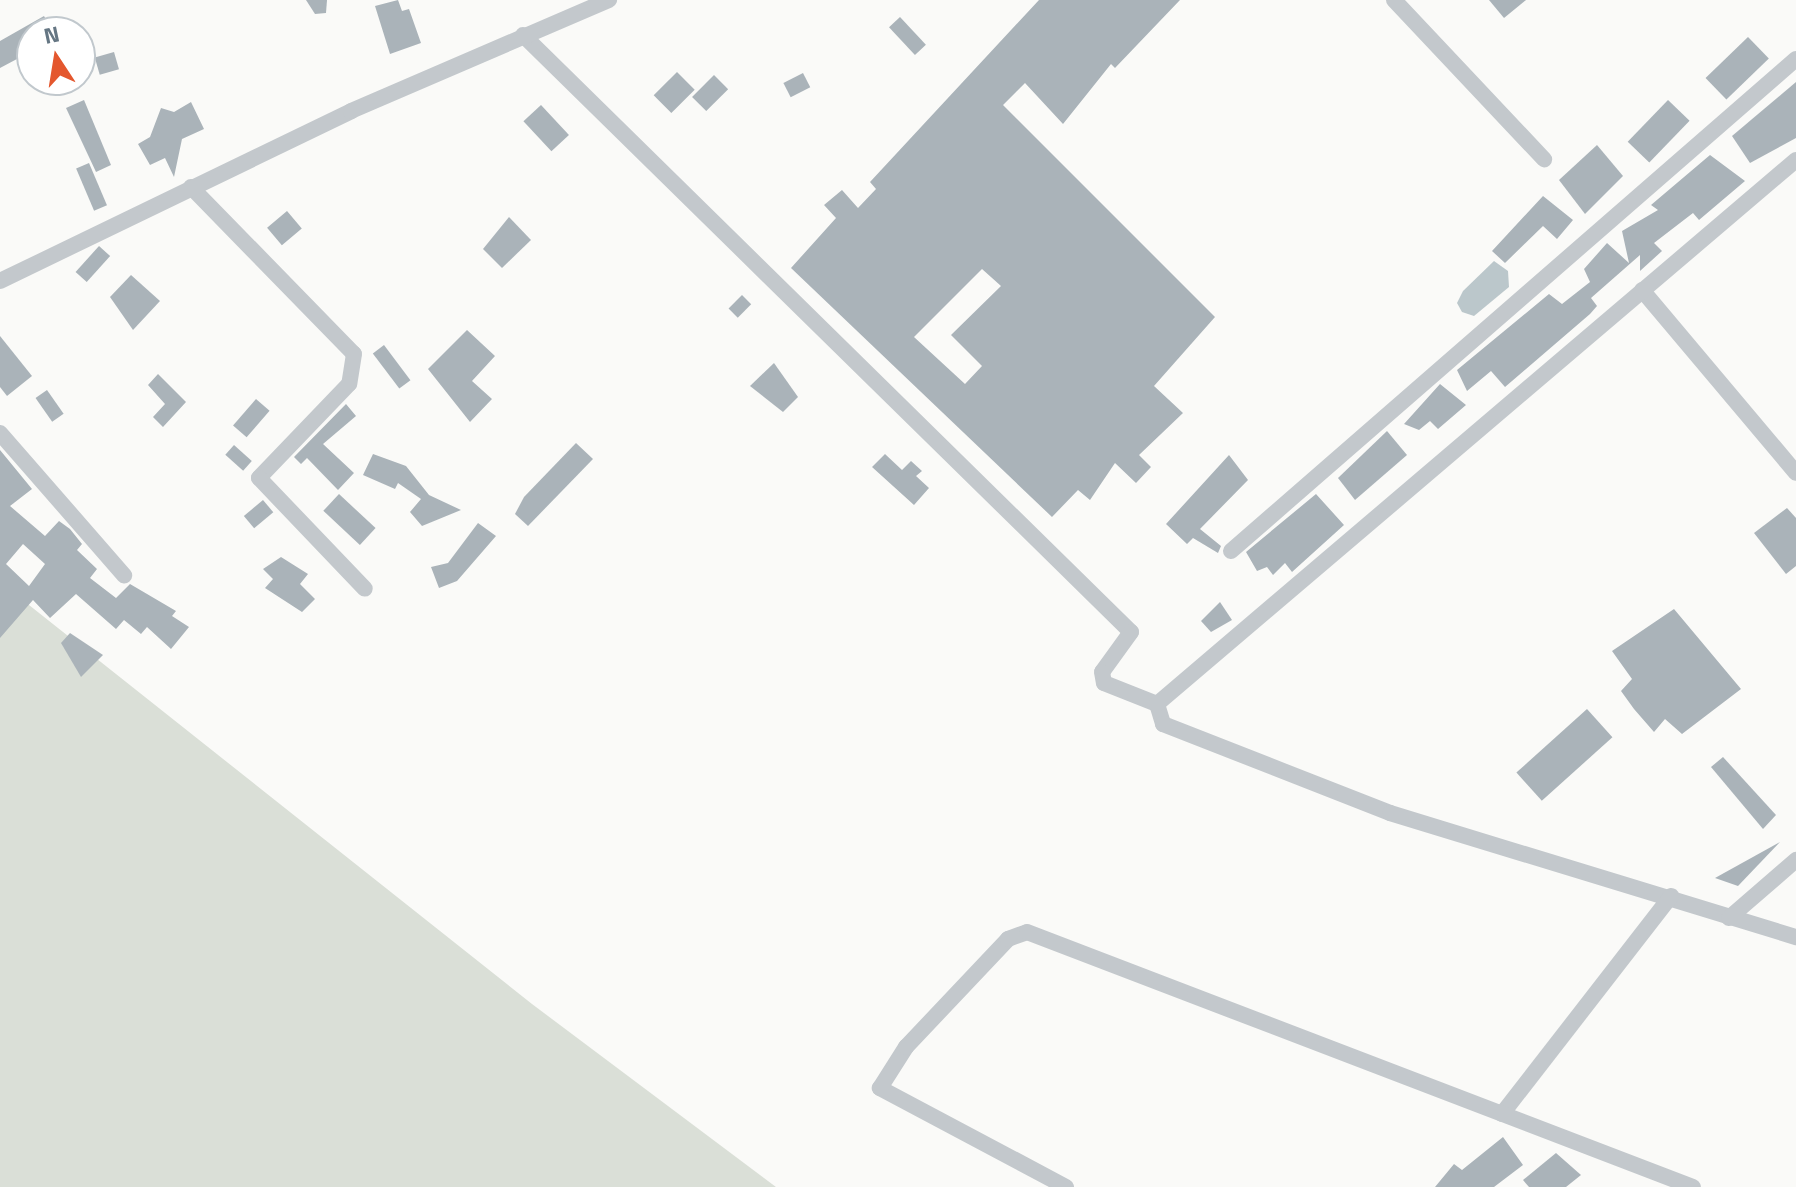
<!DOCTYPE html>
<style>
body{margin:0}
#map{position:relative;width:1796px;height:1187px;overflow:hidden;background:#fafaf8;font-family:"Titillium Web",sans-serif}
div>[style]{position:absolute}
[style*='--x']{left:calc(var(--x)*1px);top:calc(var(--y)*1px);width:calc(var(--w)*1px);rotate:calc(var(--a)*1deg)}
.green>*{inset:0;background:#dadfd7}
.water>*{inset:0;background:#bbc7cb}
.building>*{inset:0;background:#aab3b9;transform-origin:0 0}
.minor>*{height:16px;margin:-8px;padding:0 8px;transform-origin:8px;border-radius:8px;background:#c3c8cc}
span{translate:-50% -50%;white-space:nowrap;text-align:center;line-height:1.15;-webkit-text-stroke:8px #fff;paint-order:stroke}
.north{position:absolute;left:16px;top:16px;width:80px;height:80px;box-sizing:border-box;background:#fff;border:2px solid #c1c8cd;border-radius:50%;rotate:348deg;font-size:22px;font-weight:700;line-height:32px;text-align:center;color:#657683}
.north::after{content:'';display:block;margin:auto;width:28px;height:36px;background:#e4572e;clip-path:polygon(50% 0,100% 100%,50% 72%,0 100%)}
</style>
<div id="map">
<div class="green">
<div style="clip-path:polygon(0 582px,532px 1004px,776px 1187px,0 1187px)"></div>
</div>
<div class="water">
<div style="clip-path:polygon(1494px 261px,1508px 271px,1509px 287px,1474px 316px,1462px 312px,1457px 303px,1463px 291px)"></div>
</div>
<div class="building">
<div style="clip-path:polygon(306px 0,327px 0,326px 13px,315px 14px)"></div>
<div style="clip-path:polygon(398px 0,402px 11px,409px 9px,421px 43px,390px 54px,375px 6px)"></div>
<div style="clip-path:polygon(evenodd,1039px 0,1180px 0,1115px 68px,1111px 64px,1063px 124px,1025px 83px,1003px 105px,1215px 317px,1154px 386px,1183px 413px,1139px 455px,1151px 467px,1136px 483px,1115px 463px,1090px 500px,1078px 490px,1052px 517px,791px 268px,836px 218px,824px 205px,842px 190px,858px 208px,876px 189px,870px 182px,1039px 0,982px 269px,1001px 286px,951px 335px,982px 366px,965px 384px,914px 337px,982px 269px)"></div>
<div style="clip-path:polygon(1489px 0,1526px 0,1504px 18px)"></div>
<div style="clip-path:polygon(44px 16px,53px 32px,32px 32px,32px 51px,0 68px,0 41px)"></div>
<div style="left:900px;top:17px;width:38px;height:15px;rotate:47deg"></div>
<div style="left:1748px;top:37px;width:30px;height:59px;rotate:46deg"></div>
<div style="left:114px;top:52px;width:18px;height:20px;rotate:74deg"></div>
<div style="left:677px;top:72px;width:25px;height:33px;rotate:45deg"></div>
<div style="left:803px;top:73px;width:16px;height:22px;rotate:63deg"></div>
<div style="left:714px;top:75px;width:20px;height:31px;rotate:45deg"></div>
<div style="clip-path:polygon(1796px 82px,1796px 138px,1750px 163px,1732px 136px)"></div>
<div style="clip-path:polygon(84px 100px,111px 165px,96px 172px,66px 108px)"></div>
<div style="left:1668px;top:100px;width:30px;height:58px;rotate:44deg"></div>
<div style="clip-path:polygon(191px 102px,204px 129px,182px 139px,174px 177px,165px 158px,150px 165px,138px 144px,150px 137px,161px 108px,174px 112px)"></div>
<div style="left:541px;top:105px;width:41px;height:24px;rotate:47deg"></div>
<div style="clip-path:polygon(1597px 145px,1623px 176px,1585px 214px,1559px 180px)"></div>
<div style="clip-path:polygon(1710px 155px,1745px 181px,1699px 220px,1693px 213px,1654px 243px,1662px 251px,1640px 271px,1640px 255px,1591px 298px,1597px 306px,1590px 314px,1505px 387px,1491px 371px,1467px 391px,1457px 370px,1549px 294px,1562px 304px,1590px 282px,1584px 269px,1607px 243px,1629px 263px,1622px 231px,1658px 210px,1651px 205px)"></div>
<div style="left:89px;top:163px;width:46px;height:14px;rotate:67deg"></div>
<div style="clip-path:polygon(1543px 196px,1573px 220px,1557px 239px,1543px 226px,1505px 263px,1492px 251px)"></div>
<div style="left:287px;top:211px;width:23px;height:26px;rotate:50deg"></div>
<div style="clip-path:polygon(509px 217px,531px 240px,502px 268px,483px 249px)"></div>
<div style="left:99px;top:246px;width:15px;height:35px;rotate:42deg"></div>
<div style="clip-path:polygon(131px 275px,160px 301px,133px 330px,110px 297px)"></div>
<div style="left:742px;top:295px;width:13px;height:19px;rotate:45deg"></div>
<div style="clip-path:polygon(467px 330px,495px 356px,472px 381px,492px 399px,470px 422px,428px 369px)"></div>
<div style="clip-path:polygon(0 336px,32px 376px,7px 396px,0 387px)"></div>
<div style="left:384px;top:345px;width:44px;height:14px;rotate:53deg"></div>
<div style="clip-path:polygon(774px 363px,798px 397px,783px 412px,750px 386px)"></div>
<div style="clip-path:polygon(158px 374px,186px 402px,163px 427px,153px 417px,165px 404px,148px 385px)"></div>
<div style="clip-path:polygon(1440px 384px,1466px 405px,1438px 429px,1430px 421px,1419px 430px,1404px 424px)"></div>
<div style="left:47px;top:390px;width:29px;height:14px;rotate:55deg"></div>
<div style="left:256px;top:399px;width:18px;height:35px;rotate:41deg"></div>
<div style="clip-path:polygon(346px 404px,356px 416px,323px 444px,354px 473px,338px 490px,307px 458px,301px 464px,294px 457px)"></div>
<div style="clip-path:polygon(1387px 431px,1407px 455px,1355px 500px,1338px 478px)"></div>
<div style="clip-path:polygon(576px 443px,593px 459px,528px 526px,515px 514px,524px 497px)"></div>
<div style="left:234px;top:445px;width:24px;height:13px;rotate:42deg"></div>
<div style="clip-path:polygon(evenodd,0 450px,32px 489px,10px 506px,45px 536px,59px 521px,70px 529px,82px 544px,77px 550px,97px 569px,90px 578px,116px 598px,130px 584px,176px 611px,172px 616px,189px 627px,171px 649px,147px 627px,141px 634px,124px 620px,116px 629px,76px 594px,50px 618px,33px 600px,0 638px,0 450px,23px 544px,45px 564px,29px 586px,6px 564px,23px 544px)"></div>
<div style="clip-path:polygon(373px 454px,406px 466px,429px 495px,461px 510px,422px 526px,410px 512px,421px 499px,398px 483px,395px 489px,363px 475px)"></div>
<div style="clip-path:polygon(885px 454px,902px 470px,911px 461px,922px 471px,916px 476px,929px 488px,914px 505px,872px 467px)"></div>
<div style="clip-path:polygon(1229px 455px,1248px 480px,1200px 529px,1221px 546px,1218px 553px,1193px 538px,1187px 544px,1166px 524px)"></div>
<div style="left:339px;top:494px;width:50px;height:23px;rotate:43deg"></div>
<div style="clip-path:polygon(1316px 494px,1344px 525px,1292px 572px,1285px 563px,1273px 575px,1267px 567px,1257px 571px,1246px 552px)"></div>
<div style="left:263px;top:500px;width:16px;height:25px;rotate:50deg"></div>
<div style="clip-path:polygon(1787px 508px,1796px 518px,1796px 566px,1786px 574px,1754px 533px)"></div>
<div style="clip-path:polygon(478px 523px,496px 536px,457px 581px,439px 588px,431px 567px,448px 563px)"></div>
<div style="clip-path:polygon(281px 557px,308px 574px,300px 584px,315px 599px,302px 612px,265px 588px,273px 579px,263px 569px)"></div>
<div style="clip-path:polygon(1220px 602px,1232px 620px,1211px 632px,1201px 621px)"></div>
<div style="clip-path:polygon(1674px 609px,1741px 689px,1682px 734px,1665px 719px,1654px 732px,1634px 709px,1621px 691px,1632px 679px,1612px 651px)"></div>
<div style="clip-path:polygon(70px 633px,103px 655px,81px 677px,61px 643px)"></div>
<div style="left:1587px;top:709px;width:38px;height:95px;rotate:48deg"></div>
<div style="clip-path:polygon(1723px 757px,1776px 815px,1763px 829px,1711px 767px)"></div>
<div style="clip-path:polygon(1780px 842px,1738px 886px,1715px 878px)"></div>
<div style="clip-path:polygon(1503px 1137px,1523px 1165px,1494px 1187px,1435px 1187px,1454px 1164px,1462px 1170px)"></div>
<div style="clip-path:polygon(1556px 1153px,1581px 1175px,1566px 1187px,1529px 1187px,1523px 1180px)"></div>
</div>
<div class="minor">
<div style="--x:1394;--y:0;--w:219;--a:46.7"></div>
<div style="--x:523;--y:35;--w:852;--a:44.48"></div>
<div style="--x:1131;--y:632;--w:49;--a:125.9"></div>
<div style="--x:1102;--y:672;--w:11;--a:80"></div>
<div style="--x:1104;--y:683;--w:57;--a:21.6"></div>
<div style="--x:1157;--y:704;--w:21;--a:73"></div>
<div style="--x:1163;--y:724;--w:244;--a:21.4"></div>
<div style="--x:1390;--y:813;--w:425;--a:17"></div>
<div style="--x:191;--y:187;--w:233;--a:45.7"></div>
<div style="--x:354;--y:354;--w:30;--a:99"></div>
<div style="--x:349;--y:384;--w:130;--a:133.8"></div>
<div style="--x:259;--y:478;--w:153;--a:46.3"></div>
<div style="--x:0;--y:281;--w:390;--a:-25.8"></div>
<div style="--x:351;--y:111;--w:281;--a:-23.3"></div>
<div style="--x:1642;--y:290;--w:239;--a:49.9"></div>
<div style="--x:0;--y:433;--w:189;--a:48.9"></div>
<div style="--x:1231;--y:551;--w:749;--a:-41.05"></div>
<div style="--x:1157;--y:704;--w:839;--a:-40.41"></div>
<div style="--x:1729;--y:918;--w:89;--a:-40.9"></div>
<div style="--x:1502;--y:1114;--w:276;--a:-52.2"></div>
<div style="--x:1066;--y:1187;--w:211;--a:-152"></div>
<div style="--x:880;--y:1088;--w:49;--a:-57.6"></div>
<div style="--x:906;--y:1047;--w:149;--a:-46.6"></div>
<div style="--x:1008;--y:939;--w:20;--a:-20"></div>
<div style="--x:1027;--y:932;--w:713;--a:20.95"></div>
</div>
<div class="north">N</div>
</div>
